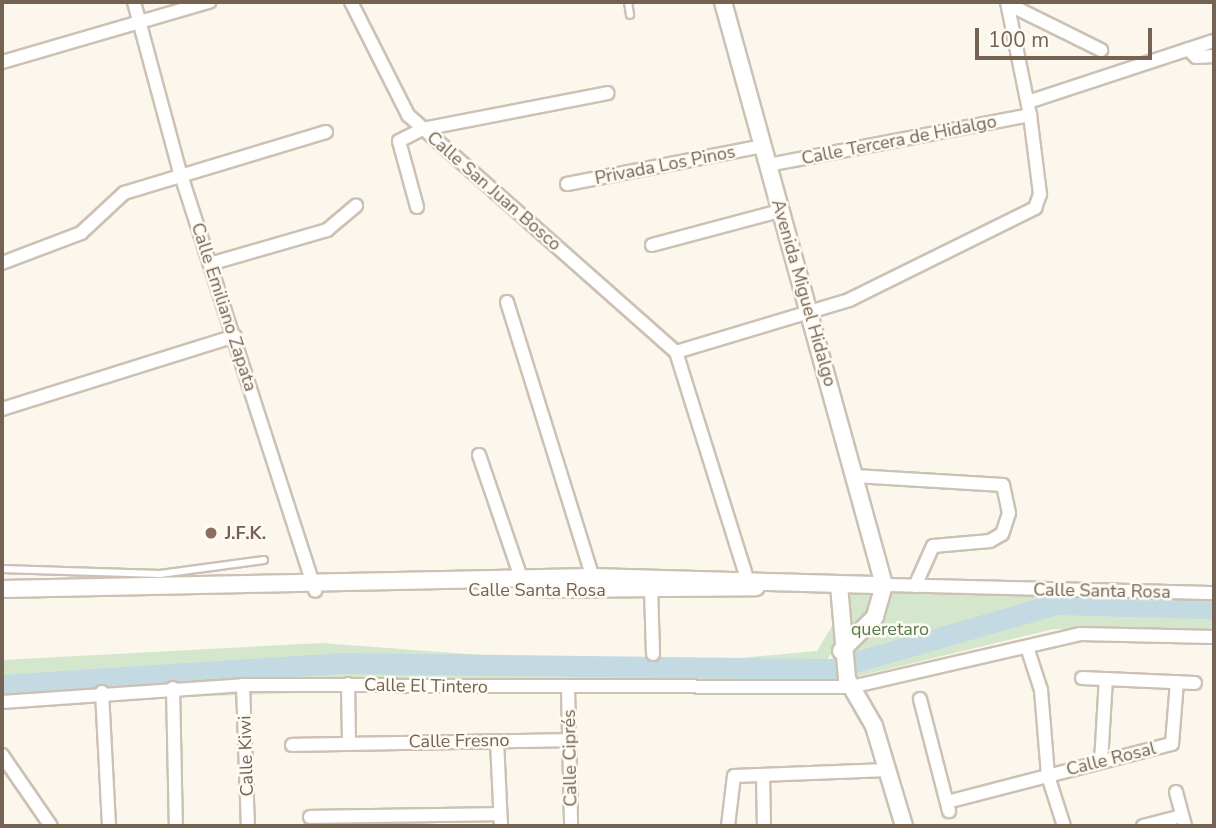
<!DOCTYPE html>
<meta charset="utf-8">
<style>
body{margin:0}
#map{position:relative;width:1216px;height:828px;overflow:hidden;background:#fbf7ed;font-family:"Nunito Sans",sans-serif}
div>[style]{position:absolute}
[style*='--x']{left:calc(var(--x)*1px);top:calc(var(--y)*1px);width:calc(var(--w)*1px);rotate:calc(var(--a)*1deg)}
.green>*{inset:0;background:#d4e7cc}
.river>*{height:21px;margin:-10.5px;padding:0 10.5px;transform-origin:10.5px;border-radius:10.5px;background:#c3dae3}
.roads{filter:drop-shadow(2px 0 #ccc1b4) drop-shadow(-2px 0 #ccc1b4) drop-shadow(0 2px #ccc1b4) drop-shadow(0 -2px #ccc1b4)}
.lane>*{height:6px;margin:-3px;padding:0 3px;transform-origin:3px;border-radius:3px;background:#fff}
.street>*{height:12px;margin:-6px;padding:0 6px;transform-origin:6px;border-radius:6px;background:#fff}
.secondary>*{height:16px;margin:-8px;padding:0 8px;transform-origin:8px;border-radius:8px;background:#fff}
.dots>*{width:19px;height:19px;translate:-50% -50%;box-sizing:border-box;border:4px solid #fdfbf3;border-radius:50%}
span{translate:-50% -50%;white-space:nowrap;text-align:center;line-height:1.15;-webkit-text-stroke:5px #fdfbf3;paint-order:stroke}
.street-label{font-size:18px;color:#746252}
.education-label{font-size:18px;color:#785e54;font-weight:700}
.left{translate:0 -50%;text-align:left}
.park-label{font-size:18px;color:#567d4f}
.frame{position:absolute;inset:0;border:4px solid #746252;pointer-events:none}
.scale{position:absolute;left:975px;top:28px;width:177px;height:32px;box-sizing:border-box;border:4px solid #746252;border-top:0;padding-left:9px;font-size:21px;line-height:24px;white-space:nowrap;color:#746252;-webkit-text-stroke:5px #fdfbf3;paint-order:stroke}
</style>
<div id="map">
<div class="green">
<div style="clip-path:polygon(853px 591px,1214px 593px,1214px 634px,1054px 629px,847px 679px,850px 627px,808px 687px,477px 687px,2px 703px,2px 660px,322px 643px,637px 667px,817px 651px)"></div>
</div>
<div class="river">
<div style="--x:2;--y:685;--w:338;--a:-3.7"></div>
<div style="--x:339;--y:663;--w:492;--a:0.7"></div>
<div style="--x:831;--y:669;--w:234;--a:-16.1"></div>
<div style="--x:1056;--y:604;--w:158;--a:1.5"></div>
</div>
<div class="roads">
<div class="lane">
<div style="--x:628;--y:2;--w:13;--a:81"></div>
<div style="--x:2;--y:569;--w:158;--a:1.8"></div>
<div style="--x:160;--y:574;--w:105;--a:-7.7"></div>
</div>
<div class="street">
<div style="--x:134;--y:2;--w:176;--a:74.9"></div>
<div style="--x:180;--y:172;--w:440;--a:72.1"></div>
<div style="--x:351;--y:2;--w:127;--a:63.2"></div>
<div style="--x:408;--y:115;--w:358;--a:41.5"></div>
<div style="--x:676;--y:352;--w:238;--a:72.6"></div>
<div style="--x:1008;--y:4;--w:104;--a:26.3"></div>
<div style="--x:1188;--y:49;--w:11;--a:45"></div>
<div style="--x:1196;--y:57;--w:18;--a:-3"></div>
<div style="--x:2;--y:62;--w:216;--a:-16.2"></div>
<div style="--x:1028;--y:102;--w:196;--a:-18.2"></div>
<div style="--x:768;--y:165;--w:267;--a:-10.8"></div>
<div style="--x:567;--y:184;--w:199;--a:-11"></div>
<div style="--x:417;--y:207;--w:68;--a:-105.3"></div>
<div style="--x:399;--y:141;--w:27;--a:-27"></div>
<div style="--x:423;--y:129;--w:188;--a:-11"></div>
<div style="--x:652;--y:245;--w:132;--a:-14.9"></div>
<div style="--x:2;--y:263;--w:85;--a:-20.8"></div>
<div style="--x:81;--y:233;--w:59;--a:-42.9"></div>
<div style="--x:124;--y:193;--w:211;--a:-16.8"></div>
<div style="--x:213;--y:263;--w:119;--a:-16.1"></div>
<div style="--x:327;--y:230;--w:38;--a:-40"></div>
<div style="--x:507;--y:302;--w:296;--a:72.7"></div>
<div style="--x:676;--y:352;--w:181;--a:-16.7"></div>
<div style="--x:849;--y:300;--w:208;--a:-26.3"></div>
<div style="--x:1035;--y:208;--w:15;--a:-70"></div>
<div style="--x:1040;--y:194;--w:80;--a:-97.2"></div>
<div style="--x:1030;--y:115;--w:115;--a:-101.5"></div>
<div style="--x:2;--y:409;--w:244;--a:-17.4"></div>
<div style="--x:479;--y:455;--w:142;--a:71.1"></div>
<div style="--x:855;--y:476;--w:148;--a:3.5"></div>
<div style="--x:1003;--y:485;--w:29;--a:78"></div>
<div style="--x:1009;--y:513;--w:22;--a:108"></div>
<div style="--x:1002;--y:534;--w:14;--a:150"></div>
<div style="--x:990;--y:541;--w:57;--a:175"></div>
<div style="--x:933;--y:546;--w:44;--a:114.2"></div>
<div style="--x:884;--y:585;--w:330;--a:1.4"></div>
<div style="--x:651;--y:589;--w:65;--a:88.2"></div>
<div style="--x:1027;--y:647;--w:45;--a:72"></div>
<div style="--x:1041;--y:690;--w:86;--a:85.3"></div>
<div style="--x:1048;--y:776;--w:52;--a:72.3"></div>
<div style="--x:1082;--y:678;--w:113;--a:2.5"></div>
<div style="--x:348;--y:684;--w:60;--a:89"></div>
<div style="--x:243;--y:685;--w:141;--a:88"></div>
<div style="--x:173;--y:688;--w:138;--a:88.8"></div>
<div style="--x:568;--y:689;--w:137;--a:88.7"></div>
<div style="--x:102;--y:692;--w:134;--a:87"></div>
<div style="--x:920;--y:699;--w:116;--a:75.5"></div>
<div style="--x:2;--y:702;--w:242;--a:-4"></div>
<div style="--x:243;--y:685;--w:608;--a:0.19"></div>
<div style="--x:851;--y:687;--w:235;--a:-13"></div>
<div style="--x:1080;--y:634;--w:134;--a:1.3"></div>
<div style="--x:497;--y:741;--w:85;--a:87.3"></div>
<div style="--x:292;--y:745;--w:278;--a:-1"></div>
<div style="--x:2;--y:755;--w:86;--a:55.4"></div>
<div style="--x:1101;--y:762;--w:83;--a:-86.6"></div>
<div style="--x:763;--y:775;--w:51;--a:88.9"></div>
<div style="--x:1176;--y:792;--w:35;--a:75"></div>
<div style="--x:947;--y:802;--w:232;--a:-14.5"></div>
<div style="--x:1172;--y:744;--w:62;--a:-85.4"></div>
<div style="--x:310;--y:817;--w:190;--a:-0.9"></div>
<div style="--x:728;--y:826;--w:50;--a:-83.2"></div>
<div style="--x:734;--y:776;--w:154;--a:-2.2"></div>
<div style="--x:1143;--y:826;--w:40;--a:-14.4"></div>
</div>
<div class="secondary">
<div style="--x:723;--y:2;--w:605;--a:74.56"></div>
<div style="--x:884;--y:585;--w:33;--a:106"></div>
<div style="--x:875;--y:617;--w:48;--a:135"></div>
<div style="--x:839;--y:585;--w:94;--a:85.1"></div>
<div style="--x:847;--y:679;--w:54;--a:60.1"></div>
<div style="--x:874;--y:726;--w:104;--a:73.3"></div>
<div style="--x:2;--y:589;--w:590;--a:-1.17"></div>
<div style="--x:592;--y:577;--w:292;--a:1.6"></div>
<div style="--x:544;--y:589;--w:212;--a:-0.5"></div>
</div>
</div>
<div class="dots">
<div style="left:211px;top:533px;background:#8d6e63"></div>
</div>
<div class="street-label">
<span style="left:899px;top:140px;rotate:-11deg">Calle Tercera de Hidalgo</span>
<span style="left:665px;top:165px;rotate:-11deg">Privada Los Pinos</span>
<span style="left:494px;top:191px;rotate:41deg">Calle San Juan Bosco</span>
<span style="left:804px;top:293px;rotate:74deg">Avenida Miguel Hidalgo</span>
<span style="left:224px;top:307px;rotate:72deg">Calle Emiliano Zapata</span>
<span style="left:537px;top:590px">Calle Santa Rosa</span>
<span style="left:1102px;top:591px;rotate:1deg">Calle Santa Rosa</span>
<span style="left:426px;top:686px;rotate:1deg">Calle El Tintero</span>
<span style="left:459px;top:741px;rotate:-1deg">Calle Fresno</span>
<span style="left:246px;top:756px;rotate:-92deg">Calle Kiwi</span>
<span style="left:570px;top:758px;rotate:-91deg">Calle Ciprés</span>
<span style="left:1111px;top:759px;rotate:-14deg">Calle Rosal</span>
</div>
<div class="education-label">
<span class="left" style="left:225px;top:533px">J.F.K.</span>
</div>
<div class="park-label">
<span style="left:890px;top:629px">queretaro</span>
</div>
<div class="frame"></div>
<div class="scale">100 m</div>
</div>
